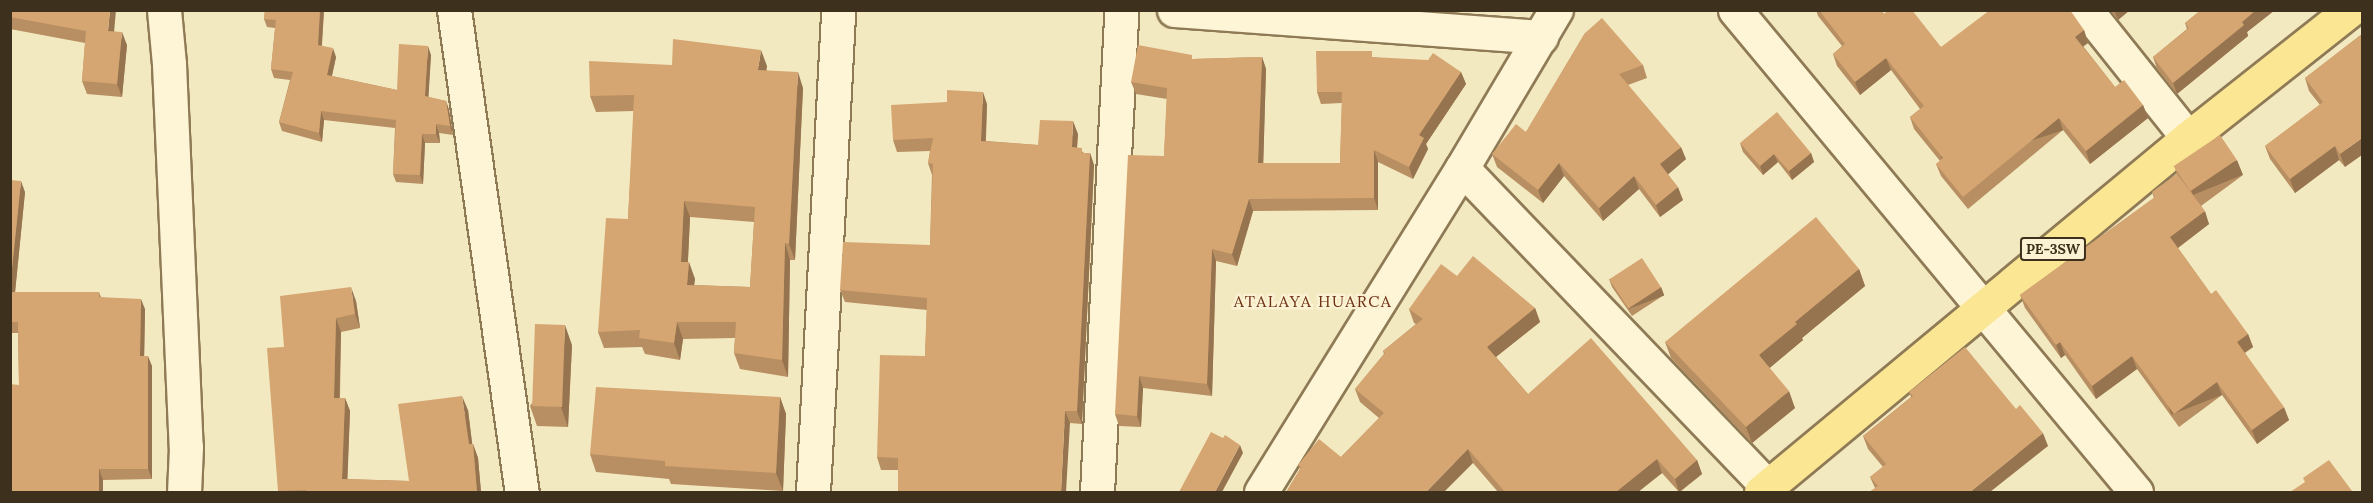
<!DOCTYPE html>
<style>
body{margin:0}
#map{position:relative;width:2373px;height:503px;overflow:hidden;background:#f3e9c1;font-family:Lora,serif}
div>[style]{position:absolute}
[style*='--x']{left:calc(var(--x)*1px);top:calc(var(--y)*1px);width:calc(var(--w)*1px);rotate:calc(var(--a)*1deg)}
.roads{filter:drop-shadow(2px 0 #8f7a56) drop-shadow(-2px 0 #8f7a56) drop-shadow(0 2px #8f7a56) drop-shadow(0 -2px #8f7a56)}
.minor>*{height:33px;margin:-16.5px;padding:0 16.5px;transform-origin:16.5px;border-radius:16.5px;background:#fdf5d5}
.major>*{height:33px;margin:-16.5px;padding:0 16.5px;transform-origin:16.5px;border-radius:16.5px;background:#fbe694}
.wall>*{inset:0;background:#b88f62}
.shaded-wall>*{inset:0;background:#967450;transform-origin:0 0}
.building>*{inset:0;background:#d6a672;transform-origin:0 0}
span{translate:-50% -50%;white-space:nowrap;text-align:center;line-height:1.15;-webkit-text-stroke:4.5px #faf2d2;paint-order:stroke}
.shield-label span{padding:2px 4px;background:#faf2d2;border:2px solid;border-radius:4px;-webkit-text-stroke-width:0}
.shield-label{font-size:14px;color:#3d301c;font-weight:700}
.neighbourhood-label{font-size:16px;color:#6f3216;letter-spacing:1.5px}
.frame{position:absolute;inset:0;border:12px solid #3d301c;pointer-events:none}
</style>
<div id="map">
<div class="roads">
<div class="minor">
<div style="--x:164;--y:10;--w:54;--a:84.7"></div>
<div style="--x:169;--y:64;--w:383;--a:87.5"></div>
<div style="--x:186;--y:447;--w:45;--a:92.5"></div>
<div style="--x:454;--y:10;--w:487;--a:82"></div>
<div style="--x:1174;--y:10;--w:368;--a:4.2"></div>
<div style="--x:1735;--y:10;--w:627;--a:50.24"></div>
<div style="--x:2086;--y:10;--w:164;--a:51.4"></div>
<div style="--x:1462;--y:168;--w:441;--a:46.2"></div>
<div style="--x:813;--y:492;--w:483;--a:-87"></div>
<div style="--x:1097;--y:492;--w:483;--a:-87.1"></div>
<div style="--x:1261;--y:492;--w:381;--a:-58.2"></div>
<div style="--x:1462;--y:168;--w:184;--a:-59.3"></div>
</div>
<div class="major">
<div style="--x:1761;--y:492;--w:555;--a:-39.66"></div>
<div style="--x:2188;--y:138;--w:206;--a:-38.3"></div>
</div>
</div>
<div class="wall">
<div style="clip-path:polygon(10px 10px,114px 31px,127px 45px,122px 97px,87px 94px,82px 81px,85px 43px,10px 29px)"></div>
<div style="clip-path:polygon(265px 10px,324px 10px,322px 46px,336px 57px,332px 76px,397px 90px,431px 55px,428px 97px,446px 101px,449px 110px,453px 135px,439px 133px,440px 143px,425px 143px,423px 184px,396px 182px,393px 174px,395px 128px,324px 120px,322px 142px,282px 131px,279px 122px,290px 80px,274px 78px,271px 69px,275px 28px,267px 27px,264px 19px)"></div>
<div style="clip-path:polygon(1816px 10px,1881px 10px,1884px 14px,1941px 47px,2084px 30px,2088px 43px,2083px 46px,2115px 87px,2143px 105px,2148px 118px,2090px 164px,2063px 130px,1968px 209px,1941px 176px,1936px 164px,1940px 161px,1914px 129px,1910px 117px,1920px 109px,1891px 70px,1860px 95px,1837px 66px,1833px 54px,1842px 46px,1818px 16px)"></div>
<div style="clip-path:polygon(2110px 10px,2130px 10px,2118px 20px)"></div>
<div style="clip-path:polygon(2201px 10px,2275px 10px,2247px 32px,2248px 36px,2177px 94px,2157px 69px,2153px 57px,2187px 29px,2185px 23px)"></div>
<div style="clip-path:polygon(1585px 33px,1643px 65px,1647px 78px,1628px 85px,1686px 159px,1668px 174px,1683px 200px,1660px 217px,1639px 189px,1603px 221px,1564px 176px,1543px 203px,1497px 167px,1492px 154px,1526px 132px)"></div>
<div style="clip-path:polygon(2362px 34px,2345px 167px,2339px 160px,2295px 193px,2270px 159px,2265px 146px,2320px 105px,2309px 91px,2305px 78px)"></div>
<div style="clip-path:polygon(1262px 57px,1266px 69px,1263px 163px,1340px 163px,1342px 103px,1321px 104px,1317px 92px,1374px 57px,1461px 72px,1466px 84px,1426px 144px,1428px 149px,1413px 179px,1378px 162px,1378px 210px,1253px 211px,1237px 266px,1216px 261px,1212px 396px,1143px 388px,1141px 427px,1119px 426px,1115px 414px,1164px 156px,1167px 99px,1136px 94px,1131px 82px,1193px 59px)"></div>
<div style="clip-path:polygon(evenodd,672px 65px,767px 66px,766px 70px,803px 88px,795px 260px,790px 260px,788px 377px,740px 369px,734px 353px,735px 338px,683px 339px,680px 360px,645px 354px,642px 347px,604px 348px,598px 332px,628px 219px,634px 111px,596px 112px,590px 96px,672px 65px,690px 217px,754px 222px,750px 287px,694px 285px,695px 279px,688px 262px,690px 217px)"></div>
<div style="clip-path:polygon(947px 102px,987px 104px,986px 141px,1038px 145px,1078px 134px,1077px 147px,1084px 153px,1090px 153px,1094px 165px,1082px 424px,1070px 423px,898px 470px,881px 470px,877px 457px,925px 356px,927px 310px,845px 302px,840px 290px,930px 245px,932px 175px,928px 163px,930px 151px,897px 152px,893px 140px)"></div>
<div style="clip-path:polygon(1740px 143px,1811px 153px,1814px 162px,1792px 180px,1778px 162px,1763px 175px,1743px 152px)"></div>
<div style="clip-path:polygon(2175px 168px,2243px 175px,2201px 206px,2209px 224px,2178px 248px,2211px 294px,2248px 334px,2253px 347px,2245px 353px,2289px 420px,2257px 444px,2222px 395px,2179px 427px,2137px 369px,2096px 399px,2065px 355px,2061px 358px,2025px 308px,2020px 295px,2154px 198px,2152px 192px,2177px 174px)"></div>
<div style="clip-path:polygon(10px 180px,25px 192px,15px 292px,99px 292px,101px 297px,145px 309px,144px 356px,152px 366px,152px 479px,103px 480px,103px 492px,10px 492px,19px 385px,18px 333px,10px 333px)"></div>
<div style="clip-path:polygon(1859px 269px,1865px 286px,1802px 338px,1803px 340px,1769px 368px,1795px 408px,1752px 443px,1671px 358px,1665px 342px)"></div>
<div style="clip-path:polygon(1457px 276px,1535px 308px,1540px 322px,1496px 357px,1528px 394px,1697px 460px,1702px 474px,1680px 492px,1679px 492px,1662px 473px,1638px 492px,1498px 492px,1473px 463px,1300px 469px,1298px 465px,1341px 457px,1379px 418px,1360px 402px,1355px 389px,1384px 354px,1383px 351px,1416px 324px,1414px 323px,1409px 309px)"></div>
<div style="clip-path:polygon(1609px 279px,1661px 287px,1664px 295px,1632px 316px,1612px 287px)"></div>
<div style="clip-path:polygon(356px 301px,360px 328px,341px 332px,340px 398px,345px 398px,350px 411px,347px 479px,409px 481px,468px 410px,472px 444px,473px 444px,478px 458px,481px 492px,279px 492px,278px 491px,284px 347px)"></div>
<div style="clip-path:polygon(572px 345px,568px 427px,537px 426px,530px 406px)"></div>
<div style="clip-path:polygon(1909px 392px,2016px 409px,2048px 446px,1875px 488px,1870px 477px,1883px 467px,1868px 449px,1863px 436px,1911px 397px)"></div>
<div style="clip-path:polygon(780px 397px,786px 414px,783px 491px,671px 484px,669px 479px,596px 472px,590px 454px)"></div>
</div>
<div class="shaded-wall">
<div style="clip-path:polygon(110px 10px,116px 10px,113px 44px,108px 31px)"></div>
<div style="clip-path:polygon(320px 10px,324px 10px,321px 54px,318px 45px)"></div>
<div style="clip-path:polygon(2114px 10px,2130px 10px,2118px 20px)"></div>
<div style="clip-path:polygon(2256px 10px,2275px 10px,2247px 32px,2248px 36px,2177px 94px,2173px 83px,2242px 22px)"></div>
<div style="clip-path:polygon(2084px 30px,2088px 43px,2080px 49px,2075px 37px)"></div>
<div style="clip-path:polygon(122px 32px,127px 45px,122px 97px,117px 84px)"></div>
<div style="clip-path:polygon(428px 46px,431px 55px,428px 105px,425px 96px)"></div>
<div style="clip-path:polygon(333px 48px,336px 57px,330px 84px,327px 75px)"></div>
<div style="clip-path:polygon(761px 50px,767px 66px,764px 86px,758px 70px)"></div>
<div style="clip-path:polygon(1262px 57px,1266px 69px,1263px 174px,1258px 163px)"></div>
<div style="clip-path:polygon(1886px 58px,1891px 70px,1860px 95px,1855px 82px)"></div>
<div style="clip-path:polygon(798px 72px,803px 88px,795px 260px,789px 244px)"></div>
<div style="clip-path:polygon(1461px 72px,1466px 84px,1426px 144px,1428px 149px,1413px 179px,1409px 167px,1419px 135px)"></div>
<div style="clip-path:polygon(983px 92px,987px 104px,985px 154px,981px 141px)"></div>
<div style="clip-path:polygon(446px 101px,449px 110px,453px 135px,450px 126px)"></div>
<div style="clip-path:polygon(2143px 105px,2148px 118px,2090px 164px,2086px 151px)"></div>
<div style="clip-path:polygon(321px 111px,324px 120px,322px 142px,319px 133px)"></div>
<div style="left:2059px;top:118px;width:13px;height:124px;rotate:72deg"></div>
<div style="clip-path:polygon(1073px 121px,1078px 134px,1076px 160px,1072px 147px)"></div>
<div style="clip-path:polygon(436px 124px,439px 133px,440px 143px,436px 134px)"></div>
<div style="clip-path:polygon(422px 134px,425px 143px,423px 184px,420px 175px)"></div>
<div style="clip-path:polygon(2362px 138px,2362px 155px,2345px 167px,2340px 154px)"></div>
<div style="clip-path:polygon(2335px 146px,2339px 160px,2295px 193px,2290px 179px)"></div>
<div style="clip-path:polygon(1681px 147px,1686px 159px,1665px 177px,1660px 164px)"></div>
<div style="clip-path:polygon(1374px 150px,1378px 162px,1378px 210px,1374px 198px)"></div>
<div style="clip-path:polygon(1090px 153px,1094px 165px,1082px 424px,1077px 411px)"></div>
<div style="clip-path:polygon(1811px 153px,1814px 162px,1792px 180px,1789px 171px)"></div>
<div style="clip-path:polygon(1774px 154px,1778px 162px,1763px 175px,1760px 166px)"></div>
<div style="left:2237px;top:160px;width:16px;height:54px;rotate:68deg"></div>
<div style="clip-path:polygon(1559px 163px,1564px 176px,1543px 203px,1538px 190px)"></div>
<div style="clip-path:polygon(1634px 176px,1639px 189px,1603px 221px,1599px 208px)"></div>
<div style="clip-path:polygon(21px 181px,25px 192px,14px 303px,10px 293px,10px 288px)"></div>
<div style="clip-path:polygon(1678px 187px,1683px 200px,1660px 217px,1656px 205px)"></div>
<div style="clip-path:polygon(1249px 199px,1253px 211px,1237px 266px,1232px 254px)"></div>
<div style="clip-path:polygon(684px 201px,690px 217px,687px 278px,681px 262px)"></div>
<div style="clip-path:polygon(2205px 211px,2209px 224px,2175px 250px,2170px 237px)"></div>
<div style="clip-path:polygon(785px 243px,790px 260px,788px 377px,782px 360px)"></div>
<div style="clip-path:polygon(1212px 249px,1216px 261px,1212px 396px,1207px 384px)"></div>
<div style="clip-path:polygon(689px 262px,695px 279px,692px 301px,687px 285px)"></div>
<div style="clip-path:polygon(1859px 269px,1865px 286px,1802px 338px,1803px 340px,1765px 372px,1759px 355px,1795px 322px)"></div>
<div style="clip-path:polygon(351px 287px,356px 301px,360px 328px,355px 314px)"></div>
<div style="left:1661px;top:287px;width:9px;height:38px;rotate:69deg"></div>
<div style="clip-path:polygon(141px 299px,145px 309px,144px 367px,140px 356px)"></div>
<div style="clip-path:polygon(1535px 308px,1540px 322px,1492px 360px,1487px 347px)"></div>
<div style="clip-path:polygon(336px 318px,341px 332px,339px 412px,334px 398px)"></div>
<div style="clip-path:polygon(677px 322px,683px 339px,680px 360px,674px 343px)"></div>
<div style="clip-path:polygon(565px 325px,572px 345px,568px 427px,561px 407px)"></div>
<div style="clip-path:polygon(2248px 334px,2253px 347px,2241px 355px,2237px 342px)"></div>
<div style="clip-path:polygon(2060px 342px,2065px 355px,2061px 358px,2056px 345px)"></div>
<div style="clip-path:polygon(148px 356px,152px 366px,152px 479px,148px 469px)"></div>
<div style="clip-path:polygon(2132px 356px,2137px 369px,2096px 399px,2092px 386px)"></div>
<div style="clip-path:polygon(1139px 376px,1143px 388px,1141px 427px,1137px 416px)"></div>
<div style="left:2217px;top:382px;width:14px;height:54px;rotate:69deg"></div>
<div style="clip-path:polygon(1789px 391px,1795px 408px,1752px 443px,1746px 427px)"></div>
<div style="clip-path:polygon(462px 396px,468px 410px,474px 458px,469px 444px)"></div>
<div style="clip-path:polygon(780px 397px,786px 414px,783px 491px,776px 473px)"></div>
<div style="clip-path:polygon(345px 398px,350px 411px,347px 492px,342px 479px)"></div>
<div style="clip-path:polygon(2284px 407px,2289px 420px,2257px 444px,2252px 430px)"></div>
<div style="clip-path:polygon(1065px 411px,1070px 423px,1066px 492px,1061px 492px)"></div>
<div style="clip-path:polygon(2043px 433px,2048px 446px,1990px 492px,1970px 492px)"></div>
<div style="clip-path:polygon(473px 444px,478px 458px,481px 492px,477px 492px)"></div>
<div style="clip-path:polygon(1240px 445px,1243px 453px,1222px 492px,1215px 492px)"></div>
<div style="clip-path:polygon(1468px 449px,1473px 463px,1444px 492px,1426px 492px)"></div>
<div style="clip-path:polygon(1657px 459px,1662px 473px,1638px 492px,1616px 492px)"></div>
<div style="clip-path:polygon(1697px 460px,1702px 474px,1679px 492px,1675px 479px)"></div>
<div style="clip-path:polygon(99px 469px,103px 480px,103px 492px,99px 492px)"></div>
</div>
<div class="building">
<div style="clip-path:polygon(10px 10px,110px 10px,108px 31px,122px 32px,117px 84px,82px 81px,86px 31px,10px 17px)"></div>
<div style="clip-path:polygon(265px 10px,320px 10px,318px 45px,333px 48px,327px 75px,397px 90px,399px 44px,428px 46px,425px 96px,446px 101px,450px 126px,436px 124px,436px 134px,422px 134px,420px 175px,393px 174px,396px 120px,321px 111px,319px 133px,279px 122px,293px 72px,271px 69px,276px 20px,264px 19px)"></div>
<div style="clip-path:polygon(1819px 10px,1881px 10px,1884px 14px,1888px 10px,1912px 10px,1941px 47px,1990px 10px,2070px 10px,2084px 30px,2075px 37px,2115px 87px,2124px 80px,2143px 105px,2086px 151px,2059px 118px,1963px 197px,1936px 164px,1943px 158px,1910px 117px,1924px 106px,1886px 58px,1855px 82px,1833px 54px,1845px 44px)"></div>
<div style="clip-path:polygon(2201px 10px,2256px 10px,2242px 22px,2244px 25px,2173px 83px,2153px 57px,2189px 28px,2185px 23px)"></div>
<div style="clip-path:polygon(1602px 18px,1643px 65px,1619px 74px,1681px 147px,1660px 164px,1678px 187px,1656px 205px,1634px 176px,1599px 208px,1559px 163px,1538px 190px,1492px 154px,1516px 124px,1526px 132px,1585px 33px)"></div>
<div style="clip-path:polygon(2362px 34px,2362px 138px,2340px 154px,2335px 146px,2290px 179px,2265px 146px,2323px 102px,2305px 78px)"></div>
<div style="clip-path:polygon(evenodd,673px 39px,761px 50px,758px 70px,798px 72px,789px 244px,785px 243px,782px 360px,734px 353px,736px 322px,677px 322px,674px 343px,639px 338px,640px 330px,598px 332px,606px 218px,628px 219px,634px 95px,590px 96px,589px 61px,672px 65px,673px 39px,684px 201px,755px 207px,750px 287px,687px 285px,689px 262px,681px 262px,684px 201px)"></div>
<div style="clip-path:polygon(1138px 45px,1192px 55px,1192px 59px,1262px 57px,1258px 163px,1340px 163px,1342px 92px,1317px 92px,1316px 51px,1372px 51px,1372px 57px,1428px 60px,1433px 53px,1461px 72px,1419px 135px,1424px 138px,1409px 167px,1374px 150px,1374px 198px,1249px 199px,1232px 254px,1212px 249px,1207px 384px,1139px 376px,1137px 416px,1115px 414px,1128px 155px,1164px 156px,1167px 88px,1131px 82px)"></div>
<div style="clip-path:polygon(947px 90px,983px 92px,981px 141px,1038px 145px,1040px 120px,1073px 121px,1072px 147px,1082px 148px,1082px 153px,1090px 153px,1077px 411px,1065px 411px,1061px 492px,898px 492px,898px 458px,877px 457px,880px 355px,925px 356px,927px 298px,840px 290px,843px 242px,930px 245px,933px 164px,928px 163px,933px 138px,893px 140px,891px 105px,947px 102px)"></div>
<div style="clip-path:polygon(1777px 112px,1811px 153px,1789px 171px,1774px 154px,1760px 166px,1740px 143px)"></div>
<div style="left:2220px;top:135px;width:30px;height:56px;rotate:56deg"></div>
<div style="clip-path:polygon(2177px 174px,2205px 211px,2170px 237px,2211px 294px,2216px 290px,2248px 334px,2237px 342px,2284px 407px,2252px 430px,2217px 382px,2174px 414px,2132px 356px,2092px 386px,2060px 342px,2056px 345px,2020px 295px,2155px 197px,2152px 192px)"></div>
<div style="clip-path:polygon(10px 180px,21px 181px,10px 288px)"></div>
<div style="clip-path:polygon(1816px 217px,1859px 269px,1795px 322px,1797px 324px,1759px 355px,1789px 391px,1746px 427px,1665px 342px)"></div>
<div style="clip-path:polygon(1473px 256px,1535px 308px,1487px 347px,1528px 394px,1591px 338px,1697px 460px,1675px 479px,1657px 459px,1616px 492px,1505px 492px,1468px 449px,1426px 492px,1286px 492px,1301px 467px,1298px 465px,1319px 439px,1341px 457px,1384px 413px,1355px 389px,1385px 353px,1383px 351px,1423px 319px,1409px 309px,1441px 264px,1457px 276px)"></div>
<div style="left:1642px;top:258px;width:35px;height:39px;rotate:57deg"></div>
<div style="clip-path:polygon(351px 287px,355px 314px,336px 318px,334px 398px,345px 398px,342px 479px,409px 481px,398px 404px,462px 396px,469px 444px,473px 444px,477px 492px,306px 492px,306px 490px,278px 491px,267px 348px,284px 347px,280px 296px)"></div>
<div style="clip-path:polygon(10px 292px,99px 292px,99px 297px,141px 299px,140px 356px,148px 356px,148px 469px,99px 469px,99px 492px,10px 492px,10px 384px,19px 385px,18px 322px,10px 322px)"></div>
<div style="left:535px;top:324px;width:30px;height:82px;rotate:2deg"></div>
<div style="clip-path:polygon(1965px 347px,2016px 409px,2020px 405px,2043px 433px,1970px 492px,1869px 492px,1878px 486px,1870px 477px,1886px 464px,1863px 436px,1913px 396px,1909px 392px)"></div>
<div style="clip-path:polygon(596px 387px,780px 397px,776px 473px,665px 466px,665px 461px,590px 454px)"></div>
<div style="clip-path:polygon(1211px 432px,1223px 438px,1225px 435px,1240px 445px,1215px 492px,1179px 492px)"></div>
<div style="clip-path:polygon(2329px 460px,2352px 491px,2350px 492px,2290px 492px,2305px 482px,2303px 478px)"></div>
</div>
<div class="shield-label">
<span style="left:2053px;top:249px">PE-3SW</span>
</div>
<div class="neighbourhood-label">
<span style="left:1313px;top:301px">ATALAYA HUARCA</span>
</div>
<div class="frame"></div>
</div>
